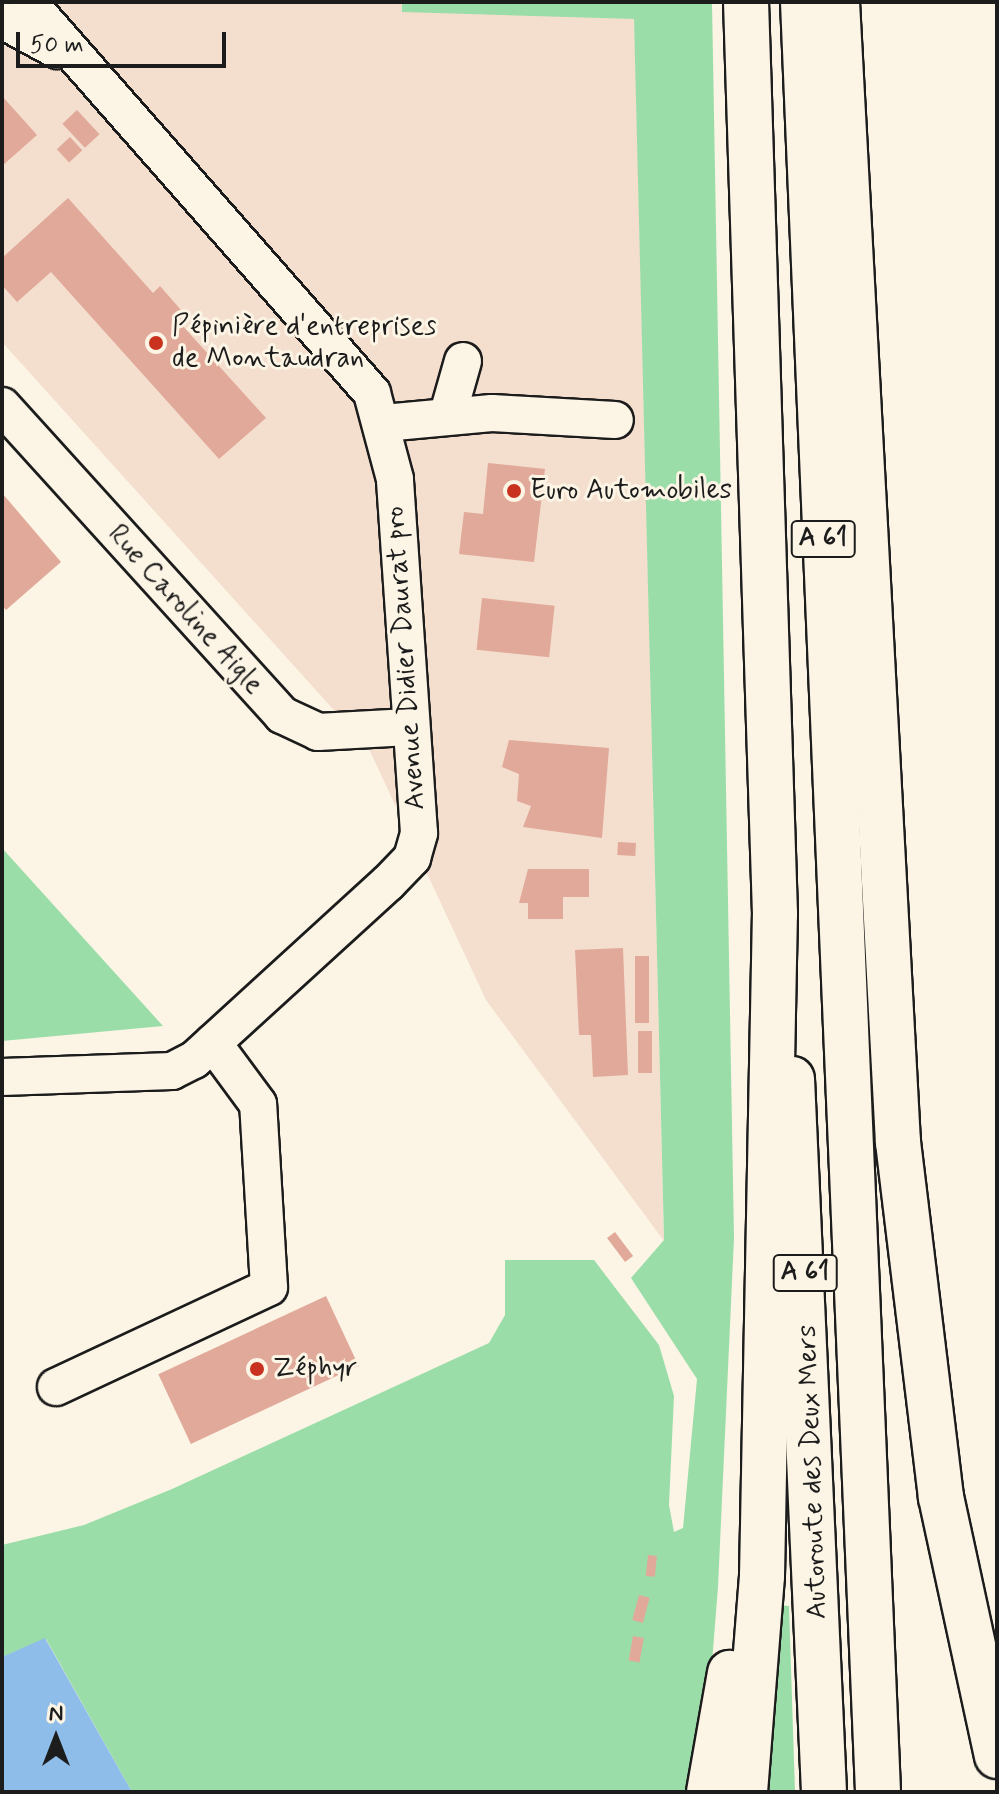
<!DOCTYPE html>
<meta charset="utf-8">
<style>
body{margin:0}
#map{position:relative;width:999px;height:1794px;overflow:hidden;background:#fcf5e5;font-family:Mynerve,sans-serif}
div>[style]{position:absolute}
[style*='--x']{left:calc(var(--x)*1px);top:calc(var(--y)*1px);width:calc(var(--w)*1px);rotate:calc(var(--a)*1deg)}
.built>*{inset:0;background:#f4dece}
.green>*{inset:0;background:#9bdda8}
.water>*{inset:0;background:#8fbde9}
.building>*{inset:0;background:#e1a999;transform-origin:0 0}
.roads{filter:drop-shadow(2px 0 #1c1c1c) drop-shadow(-2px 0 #1c1c1c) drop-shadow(0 2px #1c1c1c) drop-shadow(0 -2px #1c1c1c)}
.minor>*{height:36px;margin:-18px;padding:0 18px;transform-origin:18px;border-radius:18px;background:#fcf5e5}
.highway>*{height:44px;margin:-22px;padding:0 22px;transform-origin:22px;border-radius:22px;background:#fcf5e5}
.dots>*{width:22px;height:22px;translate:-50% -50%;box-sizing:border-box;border:4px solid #fcf5e5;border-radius:50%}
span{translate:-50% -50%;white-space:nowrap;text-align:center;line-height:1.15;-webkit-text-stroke:6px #fcf5e5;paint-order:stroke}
.shield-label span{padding:2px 6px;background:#fcf5e5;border:2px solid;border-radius:6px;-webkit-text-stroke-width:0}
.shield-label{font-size:26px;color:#1c1c1c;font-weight:700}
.poi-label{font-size:28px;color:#1c1c1c}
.left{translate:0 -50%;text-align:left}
.street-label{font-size:28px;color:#1c1c1c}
.frame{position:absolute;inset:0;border:4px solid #1c1c1c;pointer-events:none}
.north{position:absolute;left:16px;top:1698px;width:80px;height:80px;-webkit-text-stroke:6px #fcf5e5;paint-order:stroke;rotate:0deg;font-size:22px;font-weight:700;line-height:32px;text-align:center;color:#1c1c1c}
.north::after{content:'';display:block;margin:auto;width:28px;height:36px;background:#1c1c1c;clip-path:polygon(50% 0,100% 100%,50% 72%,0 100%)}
.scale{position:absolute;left:16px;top:32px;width:210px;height:36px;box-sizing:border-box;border:4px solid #1c1c1c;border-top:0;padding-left:10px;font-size:24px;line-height:28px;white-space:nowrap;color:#1c1c1c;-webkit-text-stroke:6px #fcf5e5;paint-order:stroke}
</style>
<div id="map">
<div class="built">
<div style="clip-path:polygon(2px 2px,634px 2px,664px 1241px,486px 1000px,369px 749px,2px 342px)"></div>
</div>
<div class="green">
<div style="clip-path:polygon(402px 2px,712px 2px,734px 1238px,718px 1587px,708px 1713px,690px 1792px,132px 1792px,46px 1639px,2px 1657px,2px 1545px,84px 1525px,172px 1489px,489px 1343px,505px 1315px,505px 1260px,594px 1260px,659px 1345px,674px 1396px,669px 1505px,674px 1532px,683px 1528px,697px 1379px,631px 1278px,664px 1240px,634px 19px,402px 12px)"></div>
<div style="clip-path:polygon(2px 848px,163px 1026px,2px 1041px)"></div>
<div style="clip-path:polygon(779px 1605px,789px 1606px,795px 1792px,762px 1792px)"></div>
</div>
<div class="water">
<div style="clip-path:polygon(45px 1638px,132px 1792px,2px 1792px,2px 1657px)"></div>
</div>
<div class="building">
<div style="clip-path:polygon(2px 96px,37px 135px,2px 166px)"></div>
<div style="left:77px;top:110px;width:33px;height:20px;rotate:47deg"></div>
<div style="left:70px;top:137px;width:18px;height:18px;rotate:47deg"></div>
<div style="clip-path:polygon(68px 198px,153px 293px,160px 286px,188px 318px,181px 324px,266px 418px,219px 459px,51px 272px,17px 302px,2px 285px,2px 258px)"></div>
<div style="clip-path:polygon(488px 463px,545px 469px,534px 562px,459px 554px,464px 512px,483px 514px)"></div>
<div style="clip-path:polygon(2px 493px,61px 562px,6px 610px,2px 605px)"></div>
<div style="left:482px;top:598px;width:73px;height:52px;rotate:6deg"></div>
<div style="clip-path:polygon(509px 740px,609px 748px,602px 838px,523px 827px,531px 806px,517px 801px,519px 774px,502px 767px)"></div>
<div style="left:618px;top:842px;width:18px;height:13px;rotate:3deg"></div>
<div style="clip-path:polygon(528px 869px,589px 869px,589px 897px,563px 897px,563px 919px,528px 919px,528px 903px,519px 903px)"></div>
<div style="clip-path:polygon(623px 948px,628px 1075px,593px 1077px,591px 1035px,579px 1035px,575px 950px)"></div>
<div style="left:635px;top:956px;width:14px;height:67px"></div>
<div style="left:638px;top:1031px;width:14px;height:42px"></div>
<div style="left:615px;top:1232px;width:30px;height:10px;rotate:53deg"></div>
<div style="left:326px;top:1296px;width:77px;height:185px;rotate:65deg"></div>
<div style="left:648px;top:1555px;width:9px;height:21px;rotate:6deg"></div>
<div style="left:639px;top:1595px;width:11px;height:26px;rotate:15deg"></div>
<div style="left:633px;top:1636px;width:11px;height:25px;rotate:10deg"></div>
</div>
<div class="roads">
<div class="minor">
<div style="--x:2;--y:20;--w:63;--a:28.6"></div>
<div style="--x:2;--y:406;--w:417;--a:47.8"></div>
<div style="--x:282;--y:715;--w:40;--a:25"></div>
<div style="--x:318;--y:732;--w:91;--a:-3.1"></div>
<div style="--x:448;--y:414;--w:55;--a:-74.2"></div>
<div style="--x:384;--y:423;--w:108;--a:-5.3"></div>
<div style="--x:492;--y:413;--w:123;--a:3.3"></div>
<div style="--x:2;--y:1077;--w:170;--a:-2"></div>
<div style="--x:172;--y:1071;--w:25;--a:-27"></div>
<div style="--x:194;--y:1060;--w:263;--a:-42.4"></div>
<div style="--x:388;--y:883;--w:35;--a:-46"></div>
<div style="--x:412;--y:858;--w:26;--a:-74"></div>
<div style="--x:419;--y:833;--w:355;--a:-93.9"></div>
<div style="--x:395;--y:479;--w:89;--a:-105"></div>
<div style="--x:372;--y:393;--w:521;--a:-131.34"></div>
<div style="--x:56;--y:1387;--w:235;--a:-25.1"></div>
<div style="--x:269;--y:1287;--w:183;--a:-93.4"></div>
<div style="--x:258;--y:1104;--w:76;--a:-126.4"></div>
</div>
<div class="highway">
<div style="--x:803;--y:2;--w:1792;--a:87.6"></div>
<div style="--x:837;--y:2;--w:1142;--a:86.94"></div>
<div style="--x:898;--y:1142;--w:358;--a:83.1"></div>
<div style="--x:941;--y:1497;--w:265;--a:77.8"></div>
<div style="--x:792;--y:1079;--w:714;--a:87.43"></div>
<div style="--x:709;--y:1792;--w:121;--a:-80"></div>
<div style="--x:745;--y:1792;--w:217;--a:-85.5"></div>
<div style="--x:762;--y:1576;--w:662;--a:-88.88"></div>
<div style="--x:775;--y:914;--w:912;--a:-91.82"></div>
</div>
</div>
<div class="dots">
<div style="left:156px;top:343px;background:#c8321e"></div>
<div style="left:514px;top:491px;background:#c8321e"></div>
<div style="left:257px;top:1369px;background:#c8321e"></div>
</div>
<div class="shield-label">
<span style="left:823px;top:539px">A 61</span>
<span style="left:805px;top:1273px">A 61</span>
</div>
<div class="poi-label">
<span class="left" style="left:172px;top:343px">Pépinière d'entreprises<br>de Montaudran</span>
<span class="left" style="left:530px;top:491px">Euro Automobiles</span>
<span class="left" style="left:273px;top:1369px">Zéphyr</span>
</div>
<div class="street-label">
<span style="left:185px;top:610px;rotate:48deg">Rue Caroline Aigle</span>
<span style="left:406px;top:658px;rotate:-94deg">Avenue Didier Daurat pro</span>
<span style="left:813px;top:1472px;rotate:-92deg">Autoroute des Deux Mers</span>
</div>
<div class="frame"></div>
<div class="north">N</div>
<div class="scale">50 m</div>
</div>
